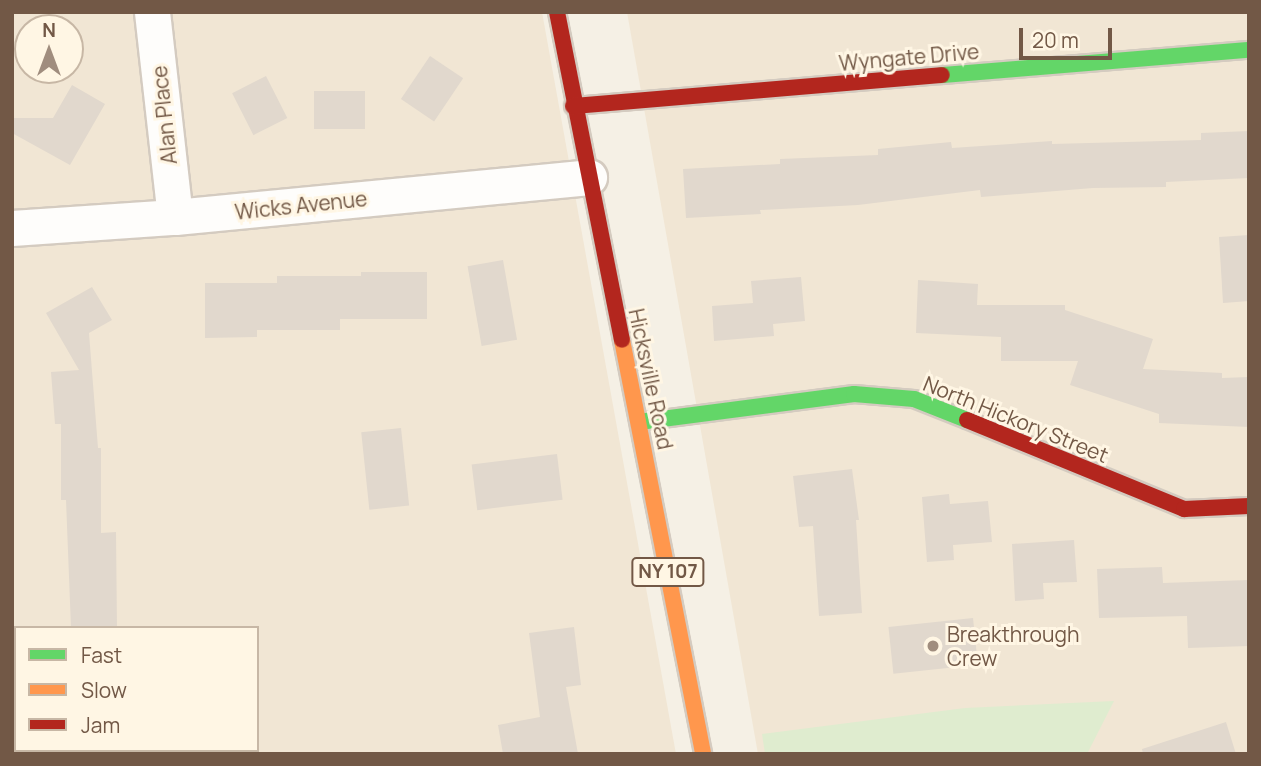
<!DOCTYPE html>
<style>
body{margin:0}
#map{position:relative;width:1261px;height:766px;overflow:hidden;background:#f5f0e5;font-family:Manrope,sans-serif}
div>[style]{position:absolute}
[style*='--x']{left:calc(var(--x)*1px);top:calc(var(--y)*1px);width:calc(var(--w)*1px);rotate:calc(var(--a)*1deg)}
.residential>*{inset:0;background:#f1e6d4}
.green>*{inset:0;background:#dfeccf}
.building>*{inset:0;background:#e1d8cd;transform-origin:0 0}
.roads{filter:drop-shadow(2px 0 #d4cbc0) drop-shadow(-2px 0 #d4cbc0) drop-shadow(0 2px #d4cbc0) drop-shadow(0 -2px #d4cbc0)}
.street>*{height:35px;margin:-17.5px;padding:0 17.5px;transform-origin:17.5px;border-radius:17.5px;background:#fefdfb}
.fast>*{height:16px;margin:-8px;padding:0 8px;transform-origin:8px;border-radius:8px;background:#63d668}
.slow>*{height:16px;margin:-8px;padding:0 8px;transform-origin:8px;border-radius:8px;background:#ff974d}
.jam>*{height:16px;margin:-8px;padding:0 8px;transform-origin:8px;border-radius:8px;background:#b3261e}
.dots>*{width:19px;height:19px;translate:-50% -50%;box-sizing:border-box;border:4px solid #fff6e4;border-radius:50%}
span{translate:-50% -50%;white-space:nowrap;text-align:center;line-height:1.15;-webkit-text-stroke:6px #fff6e4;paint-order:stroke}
.shield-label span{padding:2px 5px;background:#fff6e4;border:2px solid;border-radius:5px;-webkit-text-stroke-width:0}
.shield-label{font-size:19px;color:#725846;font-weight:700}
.street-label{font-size:21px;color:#725846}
.poi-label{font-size:21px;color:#725846}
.left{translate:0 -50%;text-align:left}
.frame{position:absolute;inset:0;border:14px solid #725846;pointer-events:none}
.legend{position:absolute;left:14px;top:626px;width:245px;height:126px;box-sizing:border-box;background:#fff6e4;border:2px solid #c7b7a5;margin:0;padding:9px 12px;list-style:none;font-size:21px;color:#725846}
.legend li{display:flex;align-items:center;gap:14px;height:35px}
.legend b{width:35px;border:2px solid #c7b7a5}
.north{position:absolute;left:14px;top:14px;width:70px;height:70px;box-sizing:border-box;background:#fff6e4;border:2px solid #c7b7a5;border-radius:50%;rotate:0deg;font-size:19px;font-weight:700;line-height:28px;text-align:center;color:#725846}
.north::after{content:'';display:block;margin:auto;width:24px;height:32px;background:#a08d7e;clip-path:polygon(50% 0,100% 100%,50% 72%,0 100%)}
.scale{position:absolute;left:1019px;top:28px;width:93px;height:32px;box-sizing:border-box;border:4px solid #725846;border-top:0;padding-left:9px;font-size:21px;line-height:24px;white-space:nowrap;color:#725846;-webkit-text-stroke:5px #fff6e4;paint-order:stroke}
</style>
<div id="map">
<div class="residential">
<div style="clip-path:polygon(evenodd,12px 12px,542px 12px,676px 754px,12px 754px,12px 12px,28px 28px,70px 28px,70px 70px,28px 70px,28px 28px,12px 12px,16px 628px,257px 628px,257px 750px,16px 750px,16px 628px)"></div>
<div style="clip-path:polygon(627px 12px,1249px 12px,1249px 754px,758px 754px)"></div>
</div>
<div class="green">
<div style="clip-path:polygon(1114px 701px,1087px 754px,765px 754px,762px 734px,965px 708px)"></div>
</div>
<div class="building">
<div style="left:430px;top:56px;width:40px;height:52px;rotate:34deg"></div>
<div style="left:266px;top:76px;width:47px;height:38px;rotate:63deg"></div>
<div style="clip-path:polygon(72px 85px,105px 104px,70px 165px,12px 133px,12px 118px,53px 118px)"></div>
<div style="left:314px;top:91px;width:51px;height:38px"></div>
<div style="clip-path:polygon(1249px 131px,1249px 178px,1166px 182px,1166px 187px,1093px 188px,981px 197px,980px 190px,858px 205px,760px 210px,761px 214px,686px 218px,683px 169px,780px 164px,780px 159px,878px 155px,878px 149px,951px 142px,952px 148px,1052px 141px,1052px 144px,1201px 140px,1201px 133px)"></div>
<div style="clip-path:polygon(1249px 235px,1249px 301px,1223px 303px,1219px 237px)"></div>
<div style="left:503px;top:260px;width:81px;height:36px;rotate:80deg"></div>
<div style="clip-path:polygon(361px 272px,427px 272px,427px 319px,340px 319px,340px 330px,257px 330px,257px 337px,205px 338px,205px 283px,277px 283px,277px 276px,361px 276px)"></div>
<div style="clip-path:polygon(801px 277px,805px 321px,773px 324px,774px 336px,714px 341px,712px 306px,753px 303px,751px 281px)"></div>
<div style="clip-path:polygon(918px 280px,978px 284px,977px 305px,1065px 305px,1065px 310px,1153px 339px,1143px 369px,1222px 373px,1222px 378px,1249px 377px,1249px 427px,1159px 423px,1159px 414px,1070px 385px,1078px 361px,1001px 361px,1001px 337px,916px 333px)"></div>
<div style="clip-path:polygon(92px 287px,112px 320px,89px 333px,98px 448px,101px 448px,101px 533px,116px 532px,117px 628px,71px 628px,66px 500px,61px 500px,61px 424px,55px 424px,51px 372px,79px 370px,46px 313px)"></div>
<div style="left:401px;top:428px;width:78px;height:40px;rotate:84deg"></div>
<div style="left:557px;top:454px;width:46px;height:86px;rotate:83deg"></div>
<div style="clip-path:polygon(852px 469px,859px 520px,856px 520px,862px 613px,819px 616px,813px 526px,799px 527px,793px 476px)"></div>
<div style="clip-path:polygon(949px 494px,950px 504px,988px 501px,992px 542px,953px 545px,954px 560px,927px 562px,922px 497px)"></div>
<div style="clip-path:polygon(1074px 540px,1077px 582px,1043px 583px,1044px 599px,1015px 601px,1012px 544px)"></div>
<div style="clip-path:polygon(1162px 567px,1163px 583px,1249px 580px,1249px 646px,1188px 648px,1187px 616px,1099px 618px,1097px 569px)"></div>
<div style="left:973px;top:618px;width:47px;height:85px;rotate:84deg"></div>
<div style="clip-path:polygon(574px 627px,581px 685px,566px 687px,578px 754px,503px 754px,498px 725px,540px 717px,529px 633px)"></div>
<div style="clip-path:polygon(1226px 722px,1236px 754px,1143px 754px,1142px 749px)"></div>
</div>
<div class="roads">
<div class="street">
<div style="--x:152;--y:12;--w:206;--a:83.6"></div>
<div style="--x:12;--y:228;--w:163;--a:-3.9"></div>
<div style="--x:175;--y:217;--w:416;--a:-5.5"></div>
</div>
<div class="fast">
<div style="--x:942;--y:75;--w:308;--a:-4.7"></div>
<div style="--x:639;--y:422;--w:217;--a:-7.4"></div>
<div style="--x:854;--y:394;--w:60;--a:4.8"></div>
<div style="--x:914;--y:399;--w:57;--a:21.6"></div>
</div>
<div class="slow">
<div style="--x:622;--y:340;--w:422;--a:78.9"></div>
</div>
<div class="jam">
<div style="--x:557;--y:12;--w:334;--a:78.8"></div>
<div style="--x:573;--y:106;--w:370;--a:-4.8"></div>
<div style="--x:967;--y:420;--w:235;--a:22.3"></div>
<div style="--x:1184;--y:509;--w:65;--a:-2.6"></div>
</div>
</div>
<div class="dots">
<div style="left:933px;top:646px;background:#a08d7e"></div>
</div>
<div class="shield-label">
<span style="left:668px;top:572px">NY 107</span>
</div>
<div class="street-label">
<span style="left:909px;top:57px;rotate:-5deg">Wyngate Drive</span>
<span style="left:164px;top:115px;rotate:-96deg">Alan Place</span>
<span style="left:301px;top:205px;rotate:-6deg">Wicks Avenue</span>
<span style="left:651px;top:379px;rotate:78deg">Hicksville Road</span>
<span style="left:1016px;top:419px;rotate:22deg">North Hickory Street</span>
</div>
<div class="poi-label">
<span class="left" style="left:947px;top:646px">Breakthrough<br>Crew</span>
</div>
<div class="frame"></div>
<ul class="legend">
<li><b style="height:9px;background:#63d668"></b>Fast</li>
<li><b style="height:9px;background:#ff974d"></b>Slow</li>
<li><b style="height:9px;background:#b3261e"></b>Jam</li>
</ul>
<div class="north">N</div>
<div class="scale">20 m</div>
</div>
